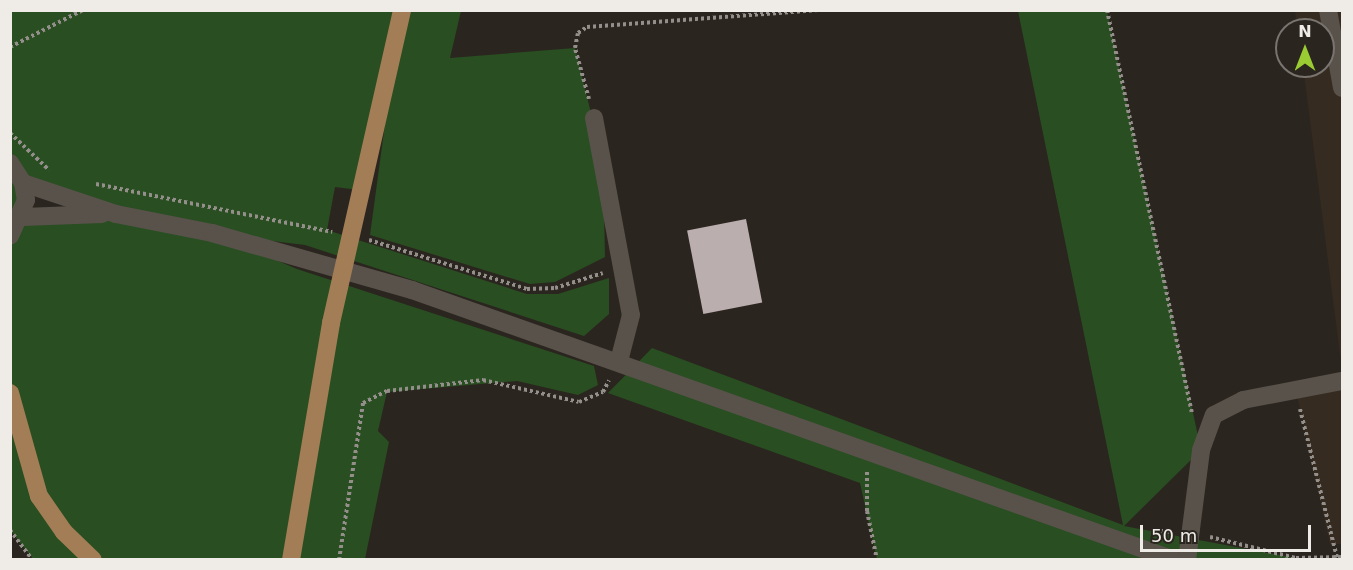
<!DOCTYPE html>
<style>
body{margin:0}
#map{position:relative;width:1353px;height:570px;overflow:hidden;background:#2b251f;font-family:"DejaVu Sans",sans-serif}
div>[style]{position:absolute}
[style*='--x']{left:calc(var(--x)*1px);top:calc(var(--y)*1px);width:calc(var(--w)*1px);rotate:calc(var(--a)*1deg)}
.built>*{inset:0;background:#352b20}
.green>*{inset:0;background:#294e21}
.building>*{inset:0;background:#bbaeae;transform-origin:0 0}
.path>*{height:4px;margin-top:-2px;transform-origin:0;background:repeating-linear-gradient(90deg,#948f8a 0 3px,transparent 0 6px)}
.minor>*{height:18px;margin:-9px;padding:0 9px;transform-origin:9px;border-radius:9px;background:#59524b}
.major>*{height:18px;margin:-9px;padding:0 9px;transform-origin:9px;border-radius:9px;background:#a27d55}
span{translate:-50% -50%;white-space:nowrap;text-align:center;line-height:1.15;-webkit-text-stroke:6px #2b251f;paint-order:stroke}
.frame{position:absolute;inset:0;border:12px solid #efebe7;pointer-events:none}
.north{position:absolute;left:1275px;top:18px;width:60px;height:60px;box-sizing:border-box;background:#2b251f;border:2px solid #79746f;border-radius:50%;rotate:0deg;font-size:16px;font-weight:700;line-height:24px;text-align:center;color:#efebe7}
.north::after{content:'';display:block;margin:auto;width:21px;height:27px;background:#9bcb33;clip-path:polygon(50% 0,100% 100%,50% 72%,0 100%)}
.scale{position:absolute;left:1140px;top:525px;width:171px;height:27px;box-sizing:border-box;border:3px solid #efebe7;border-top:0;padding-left:8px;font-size:18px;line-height:21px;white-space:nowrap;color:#efebe7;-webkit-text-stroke:4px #2b251f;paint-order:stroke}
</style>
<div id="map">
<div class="built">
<div style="clip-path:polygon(1295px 11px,1342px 11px,1342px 370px,1303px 66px,1323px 66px,1323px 30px,1298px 30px)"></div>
<div style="clip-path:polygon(1342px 381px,1342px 544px,1330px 544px,1296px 391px)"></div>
</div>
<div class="green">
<div style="clip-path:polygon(evenodd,10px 11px,461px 11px,450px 58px,575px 48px,603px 162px,605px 257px,555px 282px,530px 284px,370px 235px,398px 28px,359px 190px,335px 187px,327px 230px,527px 294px,558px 294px,609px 278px,609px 314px,584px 336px,305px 245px,215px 234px,297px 269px,594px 366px,598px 385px,578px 395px,517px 381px,387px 392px,378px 431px,389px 442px,365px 559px,33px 559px,10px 530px,10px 11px,24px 183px,113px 214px,23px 217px,24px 183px)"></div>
<div style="clip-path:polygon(1018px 11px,1107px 11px,1201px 450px,1124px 526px,1295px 558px,1342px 559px,877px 559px,860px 483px,608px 393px,652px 348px,1123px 525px)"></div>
</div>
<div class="building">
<div style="left:746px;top:219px;width:85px;height:60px;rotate:79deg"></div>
</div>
<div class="path">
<div style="--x:1107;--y:10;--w:411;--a:78.1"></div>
<div style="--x:10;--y:47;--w:82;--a:-26.9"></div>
<div style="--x:589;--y:99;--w:53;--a:-105.4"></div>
<div style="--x:575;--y:48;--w:15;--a:-79"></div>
<div style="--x:578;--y:33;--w:11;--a:-34"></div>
<div style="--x:587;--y:27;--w:235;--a:-4.2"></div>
<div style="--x:10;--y:133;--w:54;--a:43.5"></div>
<div style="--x:96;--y:184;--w:241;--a:11.5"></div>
<div style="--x:369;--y:240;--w:165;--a:17.2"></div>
<div style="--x:527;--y:289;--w:28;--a:-2"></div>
<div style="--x:555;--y:288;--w:50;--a:-17.4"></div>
<div style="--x:1300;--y:409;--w:153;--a:76"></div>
<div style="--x:867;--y:472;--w:39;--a:90"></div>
<div style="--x:867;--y:511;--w:50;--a:78.5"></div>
<div style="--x:10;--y:530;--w:38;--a:53"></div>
<div style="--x:1154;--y:530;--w:16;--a:7"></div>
<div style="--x:1210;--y:537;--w:89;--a:13.7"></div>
<div style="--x:1296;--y:558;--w:46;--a:-1.2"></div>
<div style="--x:339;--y:560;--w:159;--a:-81.3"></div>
<div style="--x:363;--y:403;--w:27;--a:-27"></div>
<div style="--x:387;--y:391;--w:97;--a:-6.5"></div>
<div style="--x:483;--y:380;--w:98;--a:12.9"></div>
<div style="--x:579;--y:402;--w:26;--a:-23"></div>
<div style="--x:603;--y:392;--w:13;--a:-63"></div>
</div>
<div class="minor">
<div style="--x:1328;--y:10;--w:79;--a:79.8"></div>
<div style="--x:594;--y:118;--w:200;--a:79.4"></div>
<div style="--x:631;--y:315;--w:48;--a:104.6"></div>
<div style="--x:10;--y:163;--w:24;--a:57"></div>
<div style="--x:23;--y:183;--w:17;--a:80"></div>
<div style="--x:26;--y:200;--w:39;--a:114"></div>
<div style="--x:23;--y:183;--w:98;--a:18.4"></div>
<div style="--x:116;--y:214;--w:98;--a:11.2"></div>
<div style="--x:212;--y:233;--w:208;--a:15.9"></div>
<div style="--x:412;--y:290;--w:808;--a:19.51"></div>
<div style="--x:23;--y:217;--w:79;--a:-2.2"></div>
<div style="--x:1187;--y:560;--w:111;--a:-82.7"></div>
<div style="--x:1201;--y:450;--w:37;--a:-70"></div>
<div style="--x:1214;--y:415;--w:33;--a:-27"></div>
<div style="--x:1243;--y:400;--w:101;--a:-10.9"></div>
</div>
<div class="major">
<div style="--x:10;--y:393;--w:107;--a:74.3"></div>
<div style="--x:39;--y:496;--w:44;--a:55.2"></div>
<div style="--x:64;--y:532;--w:40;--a:44"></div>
<div style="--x:291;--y:560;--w:240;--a:-80.4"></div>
<div style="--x:331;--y:323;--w:321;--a:-77.2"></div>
</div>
<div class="frame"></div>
<div class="north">N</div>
<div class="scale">50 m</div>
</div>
